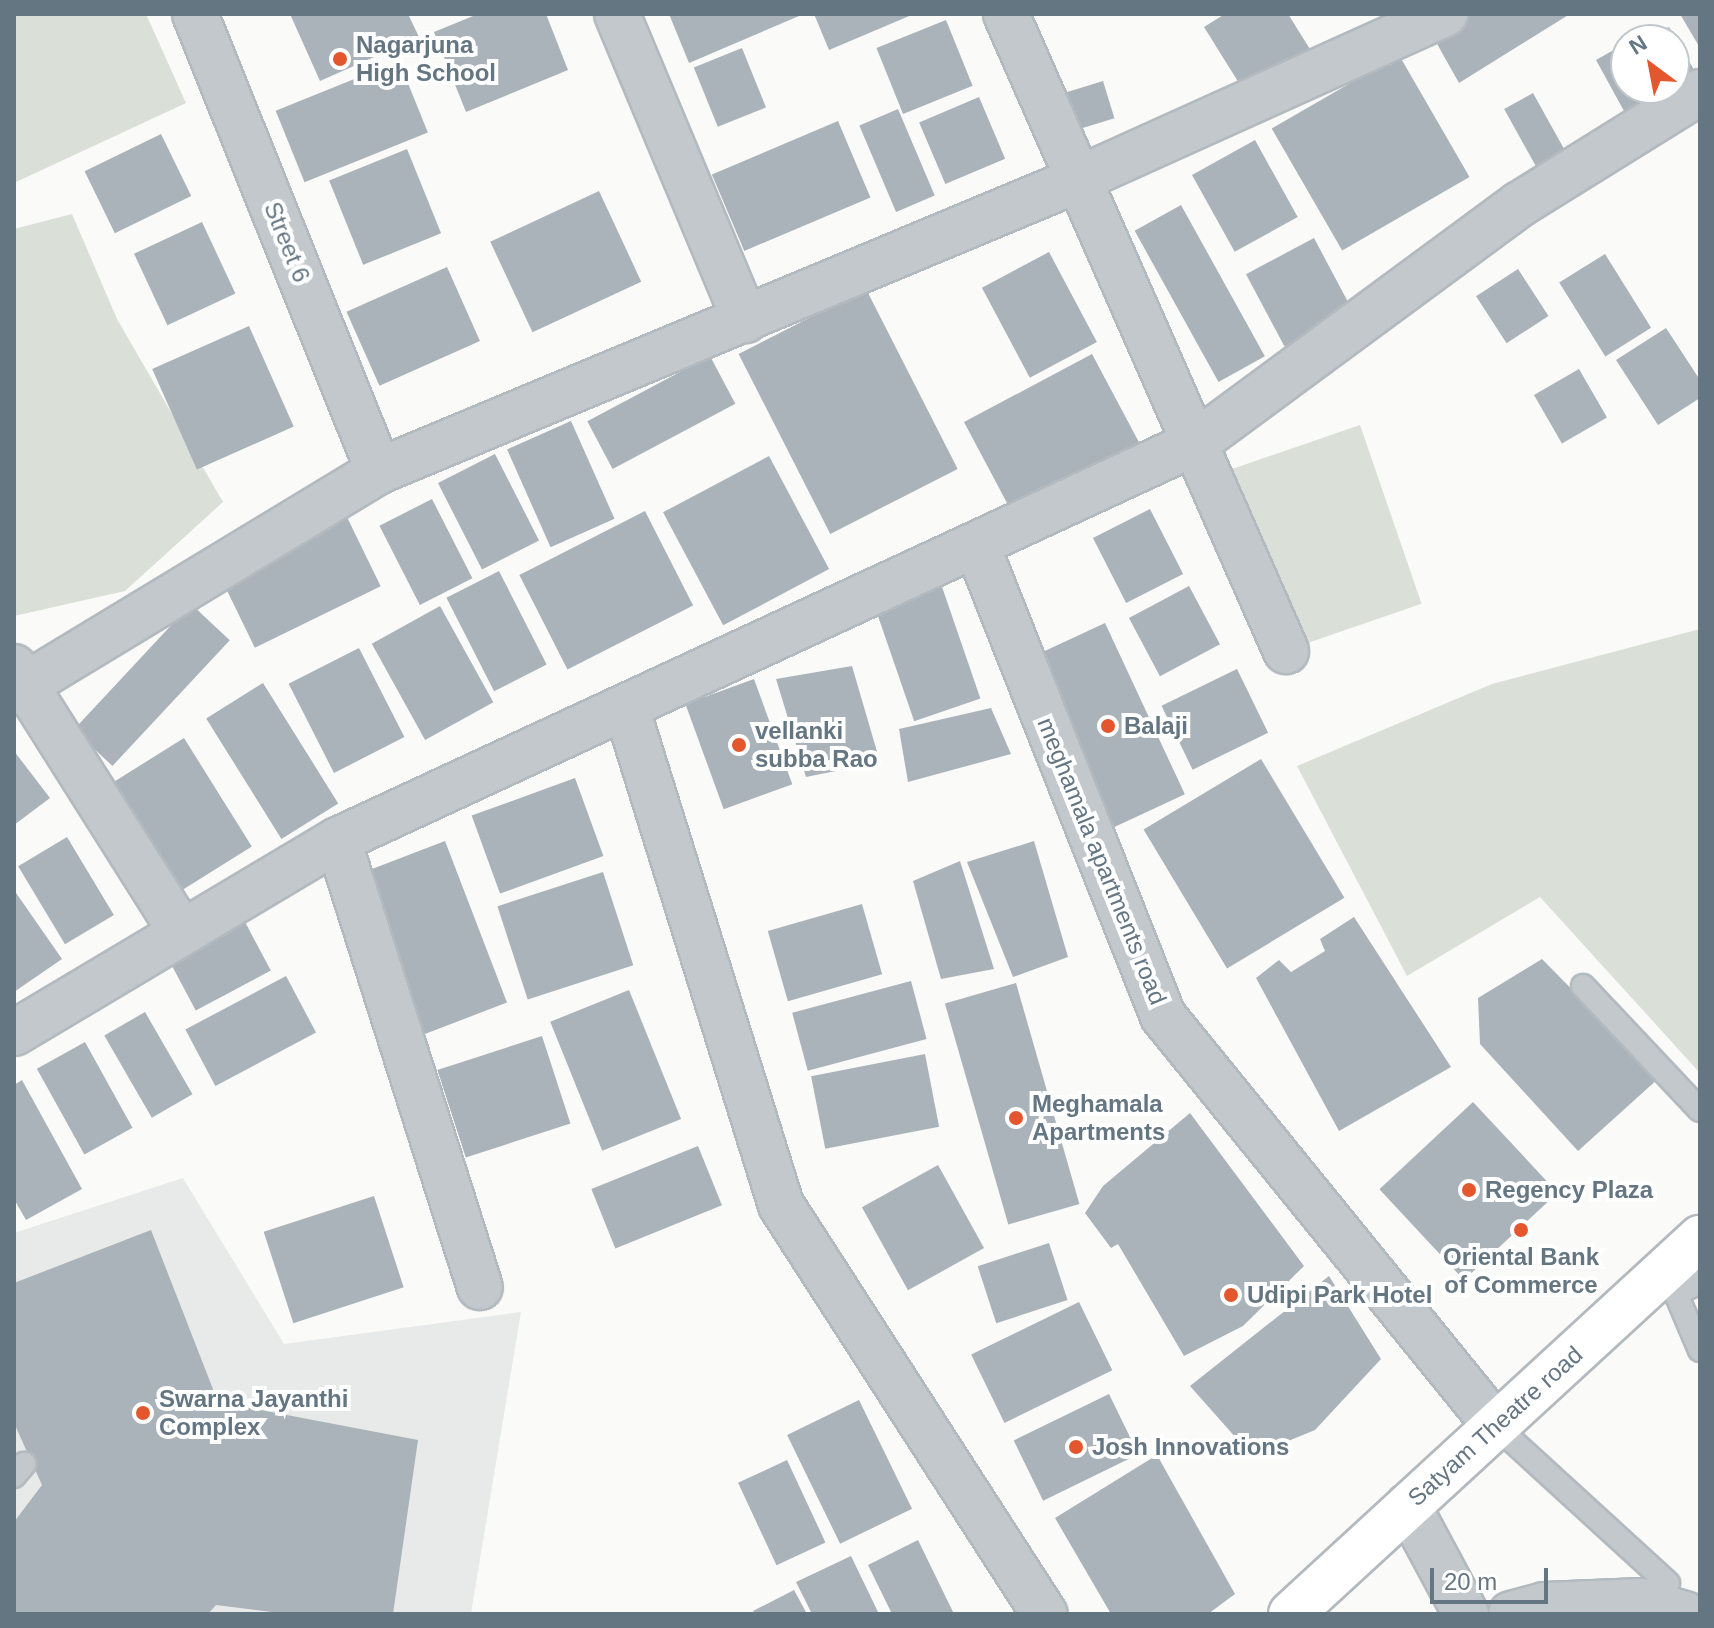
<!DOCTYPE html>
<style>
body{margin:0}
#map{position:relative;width:1714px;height:1628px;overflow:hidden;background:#fafaf8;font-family:Arial,sans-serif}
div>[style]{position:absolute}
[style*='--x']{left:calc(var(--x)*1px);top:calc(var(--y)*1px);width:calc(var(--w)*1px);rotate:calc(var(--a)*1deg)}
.built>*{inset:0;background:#e8e9e9}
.green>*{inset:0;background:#dadfd7;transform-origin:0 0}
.building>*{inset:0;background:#aab3b9;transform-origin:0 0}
.roads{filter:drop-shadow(2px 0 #b3babf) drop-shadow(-2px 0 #b3babf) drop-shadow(0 2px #b3babf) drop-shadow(0 -2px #b3babf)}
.service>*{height:22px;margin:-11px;padding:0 11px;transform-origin:11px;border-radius:11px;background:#c3c8cc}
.minor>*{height:44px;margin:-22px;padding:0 22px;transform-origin:22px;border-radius:22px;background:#c3c8cc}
.secondary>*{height:44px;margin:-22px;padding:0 22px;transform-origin:22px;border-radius:22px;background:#fff}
.dots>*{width:22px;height:22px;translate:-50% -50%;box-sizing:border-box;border:4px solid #fff;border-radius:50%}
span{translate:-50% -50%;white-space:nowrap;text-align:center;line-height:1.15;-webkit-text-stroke:8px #fff;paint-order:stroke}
.poi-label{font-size:24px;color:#657683;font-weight:700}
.left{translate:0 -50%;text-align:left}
.street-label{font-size:24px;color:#657683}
.frame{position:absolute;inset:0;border:16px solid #657683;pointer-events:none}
.north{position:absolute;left:1610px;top:24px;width:80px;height:80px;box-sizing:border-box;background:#fff;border:2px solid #c1c8cd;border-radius:50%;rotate:328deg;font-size:22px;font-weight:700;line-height:32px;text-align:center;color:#657683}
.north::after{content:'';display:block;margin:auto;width:28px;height:36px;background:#e4572e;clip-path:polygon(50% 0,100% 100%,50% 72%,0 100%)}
.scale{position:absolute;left:1430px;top:1568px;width:118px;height:36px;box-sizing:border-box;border:4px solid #657683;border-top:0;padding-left:10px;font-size:24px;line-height:28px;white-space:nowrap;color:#657683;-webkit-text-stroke:6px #fff;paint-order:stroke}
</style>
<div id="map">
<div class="built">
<div style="clip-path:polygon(183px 1178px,284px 1344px,521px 1312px,471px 1614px,14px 1614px,14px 1233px)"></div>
</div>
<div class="green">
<div style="clip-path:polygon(14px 14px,146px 14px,186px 103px,14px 183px)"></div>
<div style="clip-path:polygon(72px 214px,117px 319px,223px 502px,125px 591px,14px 616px,14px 229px)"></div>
<div style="left:1360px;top:425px;width:189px;height:155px;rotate:71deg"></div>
<div style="clip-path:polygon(1700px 629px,1700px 1073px,1540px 897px,1407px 976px,1297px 766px,1492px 684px)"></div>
</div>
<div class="building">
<div style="clip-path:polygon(290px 14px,408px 14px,419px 37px,320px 81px)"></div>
<div style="clip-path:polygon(478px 14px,546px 14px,568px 70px,466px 112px,434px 32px)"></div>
<div style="clip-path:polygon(669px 14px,798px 14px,799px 16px,689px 63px)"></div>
<div style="clip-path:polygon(814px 14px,914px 14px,829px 50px)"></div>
<div style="clip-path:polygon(1225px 14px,1288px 14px,1313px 54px,1247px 96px,1204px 27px)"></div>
<div style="clip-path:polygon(1448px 14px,1570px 14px,1459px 83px,1427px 26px)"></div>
<div style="clip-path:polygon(1680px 14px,1700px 14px,1700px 48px)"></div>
<div style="left:946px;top:20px;width:71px;height:75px;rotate:68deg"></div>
<div style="clip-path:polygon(1669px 27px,1700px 80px,1669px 102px,1661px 88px,1674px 88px,1674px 40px,1647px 40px)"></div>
<div style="clip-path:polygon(1626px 43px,1626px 88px,1650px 88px,1653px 95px,1624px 111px,1596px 60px)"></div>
<div style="left:742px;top:48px;width:64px;height:52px;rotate:68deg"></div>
<div style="left:1399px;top:55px;width:141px;height:147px;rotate:60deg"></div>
<div style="left:399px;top:61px;width:77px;height:133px;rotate:68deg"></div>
<div style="left:1103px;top:81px;width:39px;height:45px;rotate:73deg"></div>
<div style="left:1533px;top:93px;width:71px;height:33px;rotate:61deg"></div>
<div style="left:979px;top:97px;width:67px;height:65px;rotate:67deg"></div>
<div style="left:898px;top:109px;width:94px;height:42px;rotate:67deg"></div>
<div style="left:838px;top:121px;width:83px;height:137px;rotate:67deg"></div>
<div style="left:161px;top:134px;width:69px;height:85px;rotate:64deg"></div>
<div style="left:1255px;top:140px;width:88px;height:72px;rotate:61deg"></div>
<div style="left:407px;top:149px;width:91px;height:84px;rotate:68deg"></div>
<div style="left:599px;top:191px;width:100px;height:120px;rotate:65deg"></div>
<div style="left:1181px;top:205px;width:173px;height:53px;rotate:61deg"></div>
<div style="left:202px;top:222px;width:79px;height:75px;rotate:65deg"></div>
<div style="left:1314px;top:238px;width:82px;height:77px;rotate:62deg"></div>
<div style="left:1049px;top:252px;width:102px;height:76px;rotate:62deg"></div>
<div style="left:1605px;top:254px;width:87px;height:54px;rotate:58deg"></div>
<div style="left:447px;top:267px;width:81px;height:110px;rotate:66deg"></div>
<div style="left:1518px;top:269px;width:56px;height:50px;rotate:57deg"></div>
<div style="left:866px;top:289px;width:202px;height:143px;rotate:63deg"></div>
<div style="left:249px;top:326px;width:110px;height:106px;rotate:66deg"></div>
<div style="clip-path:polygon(1666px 328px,1700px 380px,1700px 398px,1658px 425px,1616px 360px)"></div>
<div style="left:1092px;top:354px;width:110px;height:145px;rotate:62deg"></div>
<div style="left:710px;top:356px;width:54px;height:139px;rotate:62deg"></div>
<div style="left:1579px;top:369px;width:56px;height:52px;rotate:60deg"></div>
<div style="left:571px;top:421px;width:107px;height:70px;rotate:66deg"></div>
<div style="left:495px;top:454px;width:97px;height:64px;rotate:63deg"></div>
<div style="left:769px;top:456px;width:128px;height:120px;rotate:62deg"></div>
<div style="left:432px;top:499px;width:89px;height:59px;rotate:63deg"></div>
<div style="left:343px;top:509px;width:86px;height:140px;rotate:64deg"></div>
<div style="left:1150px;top:509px;width:73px;height:64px;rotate:63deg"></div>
<div style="left:645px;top:511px;width:106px;height:141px;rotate:63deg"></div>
<div style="left:499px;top:571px;width:105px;height:59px;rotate:63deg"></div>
<div style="left:941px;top:584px;width:121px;height:70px;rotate:71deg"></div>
<div style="left:1189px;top:586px;width:66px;height:68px;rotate:62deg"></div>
<div style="left:191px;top:604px;width:53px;height:172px;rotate:43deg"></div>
<div style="left:440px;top:606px;width:110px;height:78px;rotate:61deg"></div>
<div style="left:1105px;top:623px;width:189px;height:83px;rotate:65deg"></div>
<div style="left:359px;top:648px;width:100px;height:79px;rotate:63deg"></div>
<div style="clip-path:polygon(852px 666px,880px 762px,806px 777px,776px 679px)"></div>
<div style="left:1237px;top:669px;width:71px;height:84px;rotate:64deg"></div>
<div style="left:754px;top:679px;width:112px;height:73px;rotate:70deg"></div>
<div style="left:263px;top:683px;width:142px;height:67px;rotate:58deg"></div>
<div style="clip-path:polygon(991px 708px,1011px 754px,908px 782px,899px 729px)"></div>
<div style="left:184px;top:738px;width:128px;height:82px;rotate:58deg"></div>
<div style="clip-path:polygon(14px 751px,50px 798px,14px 825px)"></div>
<div style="left:1261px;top:759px;width:162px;height:137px;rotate:59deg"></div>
<div style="left:575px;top:778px;width:83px;height:110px;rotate:70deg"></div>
<div style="left:67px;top:837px;width:91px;height:57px;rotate:59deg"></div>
<div style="left:445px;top:841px;width:173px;height:90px;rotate:69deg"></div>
<div style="clip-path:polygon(1034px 841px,1068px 957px,1013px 977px,967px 862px)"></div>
<div style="clip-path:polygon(960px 861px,994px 969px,941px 979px,913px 881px)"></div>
<div style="left:603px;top:872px;width:98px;height:111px;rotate:72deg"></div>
<div style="clip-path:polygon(14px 890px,62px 959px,14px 992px)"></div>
<div style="left:862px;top:904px;width:73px;height:98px;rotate:74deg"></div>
<div style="clip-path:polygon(1354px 917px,1451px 1067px,1339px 1131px,1256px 978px,1279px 960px,1291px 972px,1325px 951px,1320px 939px)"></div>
<div style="left:245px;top:922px;width:55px;height:85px;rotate:62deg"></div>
<div style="clip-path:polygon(1542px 959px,1659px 1078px,1578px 1151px,1480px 1044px,1478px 998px)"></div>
<div style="left:286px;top:976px;width:64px;height:114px;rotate:62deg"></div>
<div style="left:911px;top:981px;width:60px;height:123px;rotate:75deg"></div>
<div style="left:1016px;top:983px;width:230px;height:74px;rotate:74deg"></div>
<div style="left:629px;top:990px;width:139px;height:85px;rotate:68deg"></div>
<div style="left:145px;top:1012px;width:95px;height:47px;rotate:60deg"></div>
<div style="left:542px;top:1036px;width:92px;height:110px;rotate:72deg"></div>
<div style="left:85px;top:1042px;width:98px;height:55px;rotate:61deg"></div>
<div style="left:925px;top:1054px;width:74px;height:116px;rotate:79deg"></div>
<div style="clip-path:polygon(22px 1080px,82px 1189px,26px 1220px,14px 1199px,14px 1085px)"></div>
<div style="left:1473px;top:1102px;width:124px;height:128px;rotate:47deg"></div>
<div style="clip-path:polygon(1190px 1113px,1304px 1266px,1243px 1326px,1184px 1356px,1118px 1244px,1111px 1248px,1085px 1213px,1103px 1186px)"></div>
<div style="left:698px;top:1146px;width:64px;height:115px;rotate:68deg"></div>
<div style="left:938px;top:1165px;width:95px;height:87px;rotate:61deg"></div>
<div style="left:374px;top:1196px;width:96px;height:116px;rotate:72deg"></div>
<div style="clip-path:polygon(151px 1230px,218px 1402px,418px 1440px,393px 1614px,288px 1614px,216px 1605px,208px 1614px,14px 1614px,14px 1522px,42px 1485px,14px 1423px,14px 1283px)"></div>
<div style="left:1049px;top:1243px;width:60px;height:75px;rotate:72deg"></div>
<div style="clip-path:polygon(1329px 1276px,1381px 1359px,1315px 1430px,1252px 1456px,1190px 1386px)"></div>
<div style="left:1079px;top:1302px;width:76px;height:120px;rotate:64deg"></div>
<div style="left:1109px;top:1394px;width:67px;height:106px;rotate:64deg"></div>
<div style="left:859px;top:1400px;width:121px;height:80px;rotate:64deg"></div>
<div style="clip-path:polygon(1157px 1455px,1235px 1594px,1208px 1614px,1111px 1614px,1055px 1518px)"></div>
<div style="left:787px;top:1460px;width:91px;height:54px;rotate:65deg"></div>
<div style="clip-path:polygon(918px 1540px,954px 1614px,892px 1614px,868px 1565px)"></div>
<div style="clip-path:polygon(851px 1556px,879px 1614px,812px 1614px,796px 1582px)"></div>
<div style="clip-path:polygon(794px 1590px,807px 1614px,755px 1614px,753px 1611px)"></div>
</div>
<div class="roads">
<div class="service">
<div style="--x:1583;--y:986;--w:170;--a:46.7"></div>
<div style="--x:1666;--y:1270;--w:87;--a:67"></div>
<div style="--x:1676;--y:1294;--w:27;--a:-27"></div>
<div style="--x:1496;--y:1426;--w:233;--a:42.4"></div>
<div style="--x:14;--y:1476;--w:16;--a:-50"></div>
</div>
<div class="minor">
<div style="--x:195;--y:14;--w:493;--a:68.1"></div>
<div style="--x:617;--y:14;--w:332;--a:67.3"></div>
<div style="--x:1006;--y:14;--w:696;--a:66.27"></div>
<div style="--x:977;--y:546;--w:505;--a:68.41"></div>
<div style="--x:1163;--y:1016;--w:528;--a:50.92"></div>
<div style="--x:14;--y:667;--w:311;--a:57.7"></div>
<div style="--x:14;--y:692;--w:427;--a:-31.2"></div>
<div style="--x:379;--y:471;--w:756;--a:-22.63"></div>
<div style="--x:1077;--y:180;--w:404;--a:-24.3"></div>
<div style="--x:627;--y:710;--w:518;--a:72.72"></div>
<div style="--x:781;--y:1205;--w:487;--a:57.2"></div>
<div style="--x:338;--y:840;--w:469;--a:72.4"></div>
<div style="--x:14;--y:1033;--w:377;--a:-30.8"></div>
<div style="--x:338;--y:840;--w:947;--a:-24.86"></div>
<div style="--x:1197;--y:442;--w:401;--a:-36.4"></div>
<div style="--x:1520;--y:204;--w:212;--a:-31.9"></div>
<div style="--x:1408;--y:1506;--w:123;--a:61.8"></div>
<div style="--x:1511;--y:1614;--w:34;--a:-15"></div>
<div style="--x:1544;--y:1605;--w:97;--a:-2.4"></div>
<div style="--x:1641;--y:1601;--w:46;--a:16.5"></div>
</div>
<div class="secondary">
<div style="--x:1291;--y:1614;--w:556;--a:-42.59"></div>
</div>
</div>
<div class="dots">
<div style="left:340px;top:59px;background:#e4572e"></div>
<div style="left:1108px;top:726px;background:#e4572e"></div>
<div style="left:739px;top:745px;background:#e4572e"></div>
<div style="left:1016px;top:1118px;background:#e4572e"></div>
<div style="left:1469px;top:1190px;background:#e4572e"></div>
<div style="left:1521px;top:1230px;background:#e4572e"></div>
<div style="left:1231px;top:1295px;background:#e4572e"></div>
<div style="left:143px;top:1413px;background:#e4572e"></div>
<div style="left:1076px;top:1447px;background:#e4572e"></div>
</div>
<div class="poi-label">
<span class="left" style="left:356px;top:59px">Nagarjuna<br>High School</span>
<span class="left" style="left:1124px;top:726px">Balaji</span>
<span class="left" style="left:755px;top:745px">vellanki<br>subba Rao</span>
<span class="left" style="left:1032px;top:1118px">Meghamala<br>Apartments</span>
<span class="left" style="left:1485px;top:1190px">Regency Plaza</span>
<span style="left:1521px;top:1271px">Oriental Bank<br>of Commerce</span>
<span class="left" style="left:1247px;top:1295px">Udipi Park Hotel</span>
<span class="left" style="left:159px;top:1413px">Swarna Jayanthi<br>Complex</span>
<span class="left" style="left:1092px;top:1447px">Josh Innovations</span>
</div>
<div class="street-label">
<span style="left:287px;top:242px;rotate:68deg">Street 6</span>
<span style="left:1102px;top:861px;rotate:68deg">meghamala apartments road</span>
<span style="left:1495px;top:1426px;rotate:-42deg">Satyam Theatre road</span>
</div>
<div class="frame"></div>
<div class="north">N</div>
<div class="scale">20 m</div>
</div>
